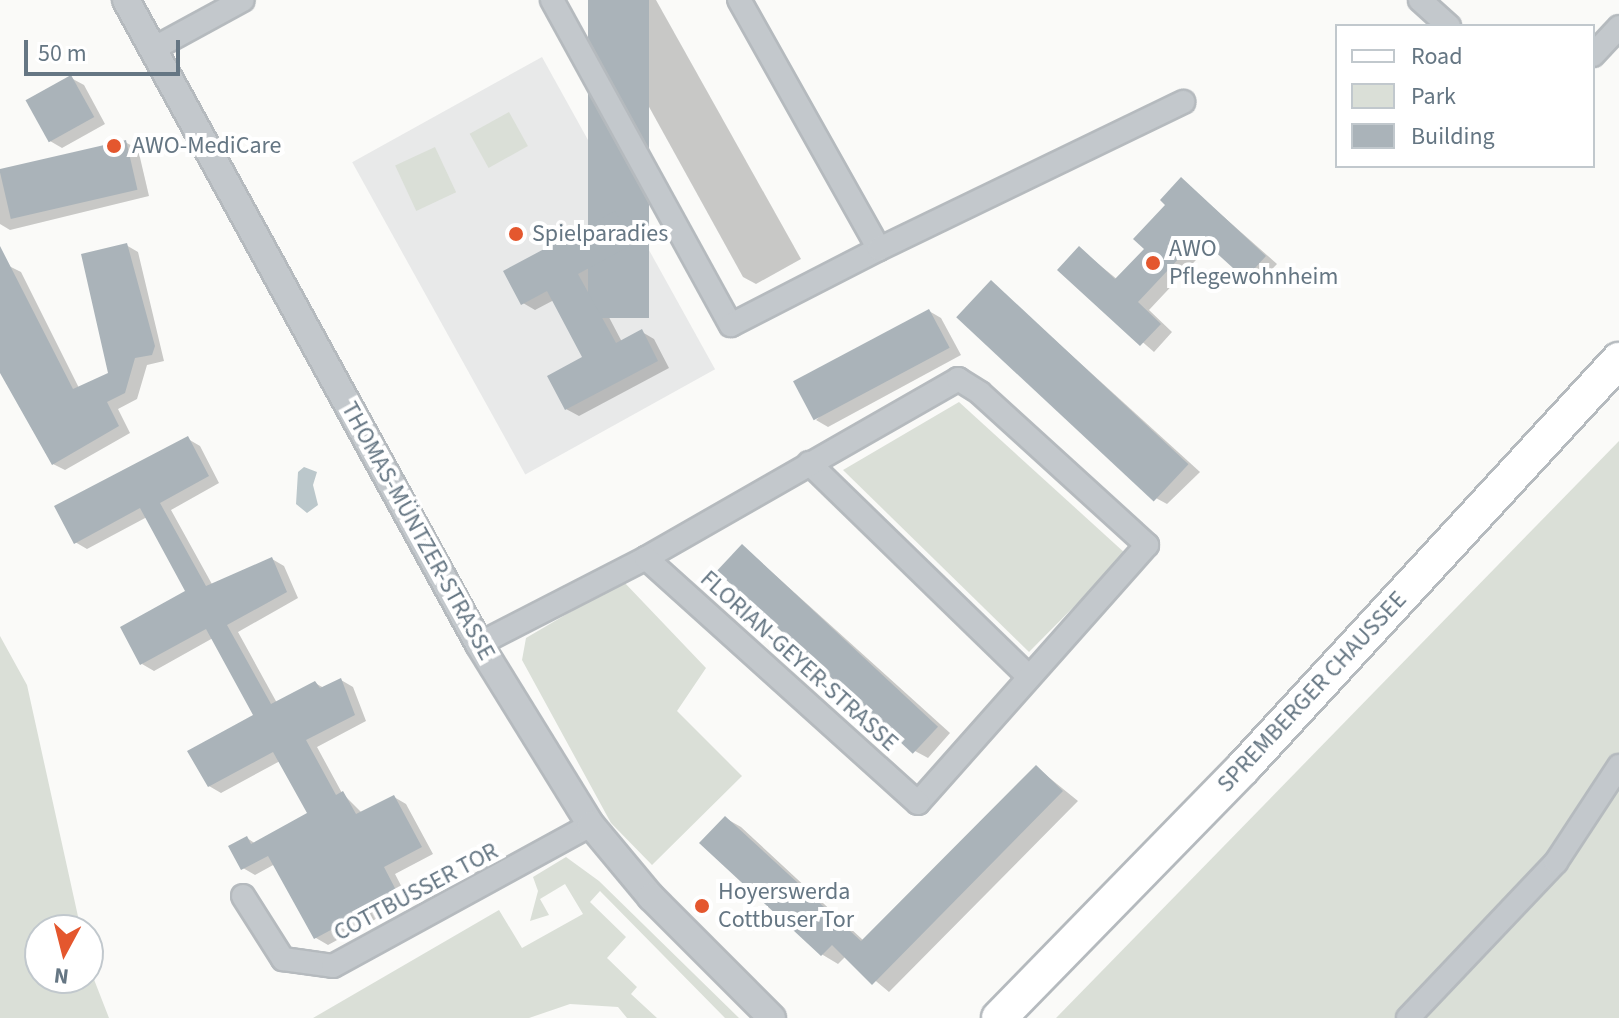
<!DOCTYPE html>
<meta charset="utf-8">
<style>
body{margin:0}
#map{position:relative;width:1619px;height:1018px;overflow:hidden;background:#fafaf8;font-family:"Source Sans 3",sans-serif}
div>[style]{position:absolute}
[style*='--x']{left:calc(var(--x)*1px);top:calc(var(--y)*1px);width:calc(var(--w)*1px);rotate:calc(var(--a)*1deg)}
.built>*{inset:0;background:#e8e9e9;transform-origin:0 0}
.green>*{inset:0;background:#dadfd7;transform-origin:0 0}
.water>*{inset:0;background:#bbc7cb}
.shadow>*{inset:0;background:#0003}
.building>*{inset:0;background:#aab3b9;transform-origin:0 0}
.roads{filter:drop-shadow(2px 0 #b5babe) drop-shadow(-2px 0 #b5babe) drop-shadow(0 2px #b5babe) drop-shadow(0 -2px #b5babe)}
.minor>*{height:22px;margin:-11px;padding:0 11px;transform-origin:11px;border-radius:11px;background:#c3c8cc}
.tertiary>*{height:26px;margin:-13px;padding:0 13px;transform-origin:13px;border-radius:13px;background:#c3c8cc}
.primary>*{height:34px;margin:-17px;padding:0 17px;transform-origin:17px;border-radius:17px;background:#fff}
.dots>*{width:22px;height:22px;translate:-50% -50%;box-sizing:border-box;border:4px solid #fff;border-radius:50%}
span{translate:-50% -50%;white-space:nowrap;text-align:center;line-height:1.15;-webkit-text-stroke:8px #fff;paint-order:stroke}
.poi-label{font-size:24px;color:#657683}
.left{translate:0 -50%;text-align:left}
.street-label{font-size:24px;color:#657683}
.legend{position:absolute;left:1335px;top:24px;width:260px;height:144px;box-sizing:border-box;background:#fff;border:2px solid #c1c8cd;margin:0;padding:10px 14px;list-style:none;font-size:24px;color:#657683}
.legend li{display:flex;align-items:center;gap:16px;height:40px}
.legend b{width:40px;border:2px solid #c1c8cd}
.north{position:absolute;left:24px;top:914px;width:80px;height:80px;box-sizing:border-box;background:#fff;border:2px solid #c1c8cd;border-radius:50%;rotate:187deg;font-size:22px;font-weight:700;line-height:32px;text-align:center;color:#657683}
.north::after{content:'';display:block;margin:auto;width:28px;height:36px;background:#e4572e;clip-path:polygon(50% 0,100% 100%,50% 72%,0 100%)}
.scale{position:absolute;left:24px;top:40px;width:156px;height:36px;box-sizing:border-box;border:4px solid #657683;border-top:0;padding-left:10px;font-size:24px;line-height:28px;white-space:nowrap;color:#657683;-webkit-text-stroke:6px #fff;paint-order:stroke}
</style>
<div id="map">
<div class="built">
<div style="left:542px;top:57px;width:357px;height:217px;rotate:61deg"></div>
</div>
<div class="green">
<div style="left:509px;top:112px;width:39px;height:45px;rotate:61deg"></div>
<div style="left:435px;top:147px;width:50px;height:44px;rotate:65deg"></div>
<div style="clip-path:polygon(959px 402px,1126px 554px,1029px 652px,843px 470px)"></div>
<div style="clip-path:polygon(1619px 441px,1619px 763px,1582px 820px,1403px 1018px,1056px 1018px)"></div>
<div style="clip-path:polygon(623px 581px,706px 668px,677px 711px,742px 776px,652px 865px,611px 823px,522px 660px,526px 638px)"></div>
<div style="clip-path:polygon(0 636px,27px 685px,81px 930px,40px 930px,40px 978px,88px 978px,88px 964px,109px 1018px,0 1018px)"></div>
<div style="clip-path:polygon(1619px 769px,1619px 1018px,1412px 1018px)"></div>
<div style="clip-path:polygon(566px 857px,599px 881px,739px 1018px,725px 1018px,600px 891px,590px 902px,626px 937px,607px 958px,637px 987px,631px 994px,657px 1018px,627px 1018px,618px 1007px,570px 1004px,529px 1018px,313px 1018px,499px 910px,522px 948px,583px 914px,565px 884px,540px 899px,549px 915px,530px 921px,538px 891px,533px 877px)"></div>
</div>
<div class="water">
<div style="clip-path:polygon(304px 467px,317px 472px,313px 485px,318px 505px,307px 513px,296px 504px,298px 472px)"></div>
</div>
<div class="shadow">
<div style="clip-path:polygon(590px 0,656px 0,801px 259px,756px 284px,743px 277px)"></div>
<div style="clip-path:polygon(71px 78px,84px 85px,105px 124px,62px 148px,50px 141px)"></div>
<div style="clip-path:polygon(125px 142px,138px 149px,149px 196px,10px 230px,0 224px,0 170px)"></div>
<div style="clip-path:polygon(1181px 179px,1277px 264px,1258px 284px,1211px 244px,1149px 310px,1172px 332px,1154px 352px,1060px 270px,1080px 249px,1118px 280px,1146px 249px)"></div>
<div style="clip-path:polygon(615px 214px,628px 221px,644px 252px,590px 281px,622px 342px,642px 332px,654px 339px,669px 368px,579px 416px,566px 409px,585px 358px,554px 300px,535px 310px,523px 303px)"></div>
<div style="clip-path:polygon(126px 245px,138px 252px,164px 361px,147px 365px,137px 399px,118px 409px,130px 433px,65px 470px,53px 464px,0 368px,0 271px,9px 266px,21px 272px,79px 388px,110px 374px)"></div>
<div style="clip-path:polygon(991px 282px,1200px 472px,1167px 504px,1154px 497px)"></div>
<div style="clip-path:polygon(929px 311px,941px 318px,961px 355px,828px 427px,816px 420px)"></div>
<div style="clip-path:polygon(188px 439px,200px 446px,219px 483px,171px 510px,213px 586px,272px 559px,284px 566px,298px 598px,238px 632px,277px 703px,315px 683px,324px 688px,341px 680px,353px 687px,366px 721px,317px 747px,342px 793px,362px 813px,394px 797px,406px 804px,433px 854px,395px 874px,409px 901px,328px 945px,316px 938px,275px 864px,255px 875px,243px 868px,247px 838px,256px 844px,310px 814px,280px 761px,221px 793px,209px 786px,256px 715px,213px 638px,154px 671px,142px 664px,188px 592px,147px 517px,87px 549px,75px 542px)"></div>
<div style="clip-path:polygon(743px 546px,950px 733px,928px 758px,915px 751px)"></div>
<div style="clip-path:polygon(1036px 767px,1078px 801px,889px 992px,846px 956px,838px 964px,823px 955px,702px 843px,725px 818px,741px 827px,864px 941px)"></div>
</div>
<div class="building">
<div style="left:588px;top:0;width:61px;height:318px"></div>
<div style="left:71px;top:75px;width:48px;height:52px;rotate:61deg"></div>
<div style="left:126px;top:140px;width:51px;height:130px;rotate:77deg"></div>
<div style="clip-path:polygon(1181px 177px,1266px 256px,1245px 279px,1199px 237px,1138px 302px,1161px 324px,1140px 346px,1057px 270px,1079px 246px,1115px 279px,1144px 249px,1133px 239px,1165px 205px,1160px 200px)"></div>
<div style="clip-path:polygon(615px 211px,633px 244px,578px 274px,616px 343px,642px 329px,658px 361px,565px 410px,547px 376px,582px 357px,547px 291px,521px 305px,503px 271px)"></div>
<div style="clip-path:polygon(127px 243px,155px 346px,152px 355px,135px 358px,125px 393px,107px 402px,119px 426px,52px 465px,0 373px,0 246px,73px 389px,108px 373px,81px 254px)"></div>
<div style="left:991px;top:280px;width:270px;height:51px;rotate:43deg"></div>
<div style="left:929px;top:309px;width:44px;height:154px;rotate:62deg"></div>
<div style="clip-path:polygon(188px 436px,209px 476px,160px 503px,206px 586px,272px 557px,287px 592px,227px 625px,271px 704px,315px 681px,320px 688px,341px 678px,355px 715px,306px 740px,336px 795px,343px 791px,356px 814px,394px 795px,422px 847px,384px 867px,398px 894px,314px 939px,268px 856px,241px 870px,228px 846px,247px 836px,251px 844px,307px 813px,273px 752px,208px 787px,187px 751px,253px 715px,206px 629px,140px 665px,120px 627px,185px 591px,140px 508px,74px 544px,54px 506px)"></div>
<div style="left:742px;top:544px;width:268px;height:37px;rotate:43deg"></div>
<div style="clip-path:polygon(1036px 765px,1063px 791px,872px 985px,832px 945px,821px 956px,699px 843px,725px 816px,861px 941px)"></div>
</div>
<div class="roads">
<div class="minor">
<div style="--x:552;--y:0;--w:371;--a:61.2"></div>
<div style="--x:731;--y:325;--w:166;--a:-27.2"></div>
<div style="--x:879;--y:249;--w:286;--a:-119.3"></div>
<div style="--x:1420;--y:0;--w:39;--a:42"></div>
<div style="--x:153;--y:49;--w:102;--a:-28.6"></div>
<div style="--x:1593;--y:55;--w:38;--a:-47"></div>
<div style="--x:879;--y:249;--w:338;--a:-25.8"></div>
<div style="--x:809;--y:463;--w:304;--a:44.2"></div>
<div style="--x:479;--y:644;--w:188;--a:-27.2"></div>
<div style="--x:646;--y:558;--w:360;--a:-29.8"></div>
<div style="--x:958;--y:379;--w:26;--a:32"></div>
<div style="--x:980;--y:393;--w:226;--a:42.3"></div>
<div style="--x:1147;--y:545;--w:345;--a:131.6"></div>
<div style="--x:918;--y:803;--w:366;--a:-138"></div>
<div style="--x:243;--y:896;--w:75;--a:57.6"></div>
<div style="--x:283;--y:959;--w:50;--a:8"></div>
<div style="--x:333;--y:966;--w:294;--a:-28.7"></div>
<div style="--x:1408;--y:1018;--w:215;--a:-46.5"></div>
<div style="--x:1556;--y:862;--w:115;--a:-56.7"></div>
</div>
<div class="tertiary">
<div style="--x:126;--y:0;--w:734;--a:61.27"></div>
<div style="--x:479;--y:644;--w:213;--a:58.3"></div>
<div style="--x:591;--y:825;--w:94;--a:50.2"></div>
<div style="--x:651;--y:897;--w:171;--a:45"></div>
</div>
<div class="primary">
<div style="--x:999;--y:1018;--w:349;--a:-45.7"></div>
<div style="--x:1243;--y:768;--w:555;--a:-47.34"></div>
</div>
</div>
<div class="dots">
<div style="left:114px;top:146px;background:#e4572e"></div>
<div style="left:516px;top:234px;background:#e4572e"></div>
<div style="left:1153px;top:263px;background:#e4572e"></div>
<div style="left:702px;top:906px;background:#e4572e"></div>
</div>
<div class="poi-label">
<span class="left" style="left:132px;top:146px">AWO-MediCare</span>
<span class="left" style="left:532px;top:234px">Spielparadies</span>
<span class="left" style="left:1169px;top:263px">AWO<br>Pflegewohnheim</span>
<span class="left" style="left:718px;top:906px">Hoyerswerda<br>Cottbuser Tor</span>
</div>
<div class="street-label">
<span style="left:418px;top:531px;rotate:61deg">THOMAS-MÜNTZER-STRASSE</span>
<span style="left:799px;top:661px;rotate:42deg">FLORIAN-GEYER-STRASSE</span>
<span style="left:1312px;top:692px;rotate:-47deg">SPREMBERGER CHAUSSEE</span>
<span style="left:416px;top:892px;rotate:-28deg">COTTBUSSER TOR</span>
</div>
<ul class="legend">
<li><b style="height:10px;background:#fff"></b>Road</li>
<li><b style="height:22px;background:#dadfd7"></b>Park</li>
<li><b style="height:22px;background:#aab3b9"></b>Building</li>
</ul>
<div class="north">N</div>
<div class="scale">50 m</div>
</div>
